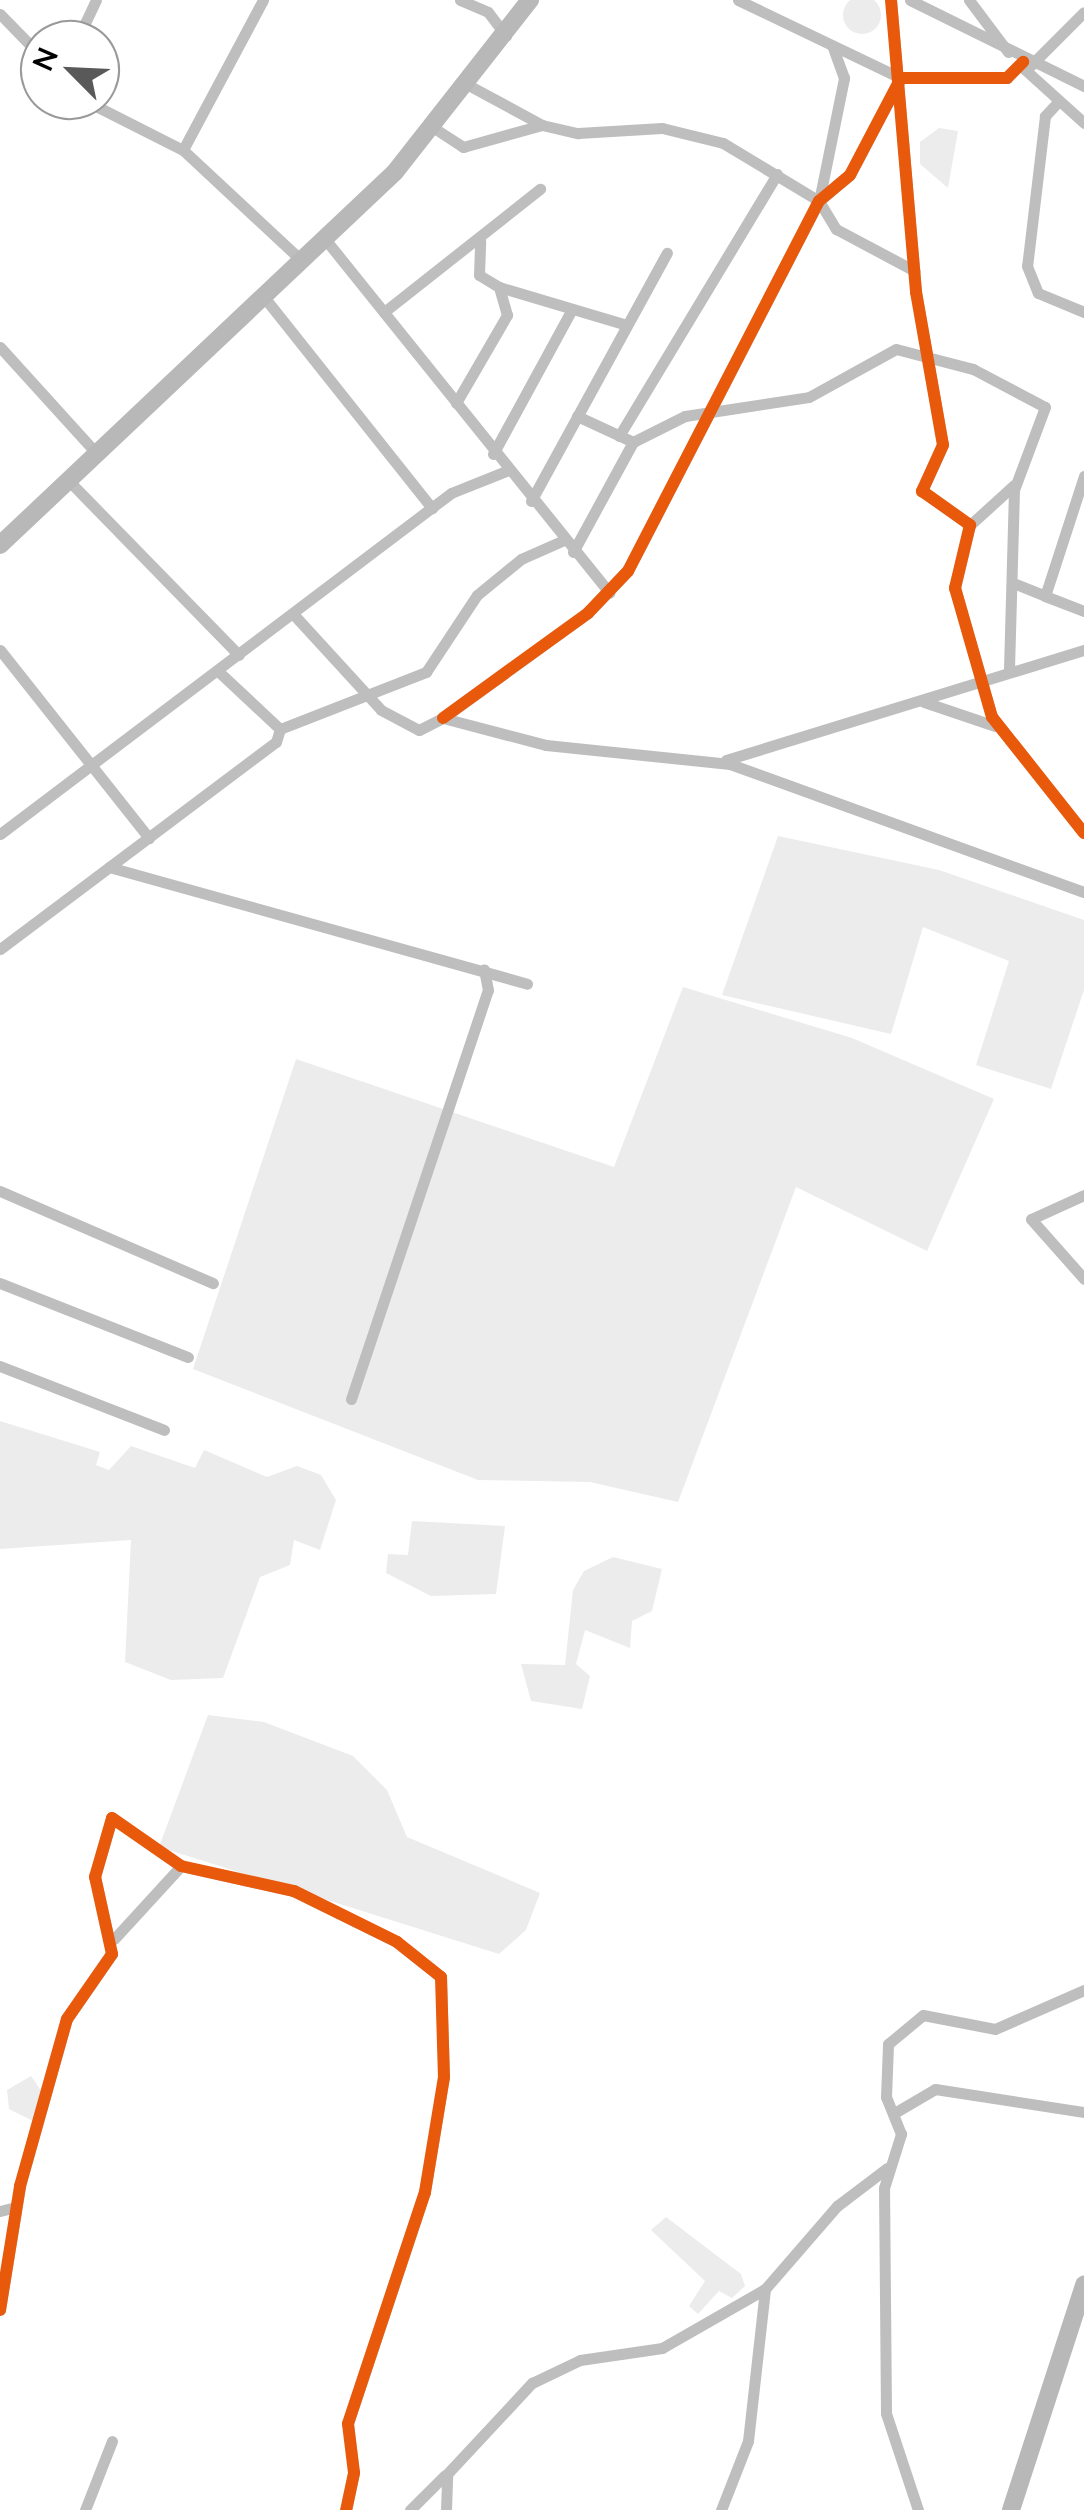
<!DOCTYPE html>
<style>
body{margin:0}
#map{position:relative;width:1084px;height:2510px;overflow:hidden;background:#fff;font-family:Lato,sans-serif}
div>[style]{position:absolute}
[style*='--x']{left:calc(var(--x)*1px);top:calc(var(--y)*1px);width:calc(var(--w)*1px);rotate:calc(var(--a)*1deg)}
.green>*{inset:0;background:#ececec}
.round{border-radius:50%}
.street>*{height:11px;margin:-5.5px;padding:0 5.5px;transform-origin:5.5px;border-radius:5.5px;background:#bebebe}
.secondary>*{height:18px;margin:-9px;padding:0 9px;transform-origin:9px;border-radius:9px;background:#b8b8b8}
.cycleway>*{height:12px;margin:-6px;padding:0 6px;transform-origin:6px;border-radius:6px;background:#e8590c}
span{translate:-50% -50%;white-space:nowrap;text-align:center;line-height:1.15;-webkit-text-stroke:10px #fff;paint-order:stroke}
.north{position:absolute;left:20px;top:20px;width:100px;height:100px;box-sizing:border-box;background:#fff;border:2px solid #999;border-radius:50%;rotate:294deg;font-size:28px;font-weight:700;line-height:40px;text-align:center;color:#000}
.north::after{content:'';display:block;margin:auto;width:35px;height:45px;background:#595959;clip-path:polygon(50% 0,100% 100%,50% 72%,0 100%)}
</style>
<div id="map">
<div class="green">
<div class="round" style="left:843px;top:-4px;width:38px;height:38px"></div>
<div style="clip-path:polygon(939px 128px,958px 131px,948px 188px,920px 164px,920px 142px)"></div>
<div style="clip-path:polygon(778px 836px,939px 870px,1084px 920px,1084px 990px,1051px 1089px,976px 1065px,1009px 961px,923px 927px,891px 1034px,722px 995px)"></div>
<div style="clip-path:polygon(683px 987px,852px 1038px,994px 1099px,927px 1251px,796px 1187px,678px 1502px,590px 1482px,478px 1480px,193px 1369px,296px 1059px,614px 1167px)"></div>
<div style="clip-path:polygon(0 1421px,100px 1452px,96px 1465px,109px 1470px,131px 1446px,195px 1468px,204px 1450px,267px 1477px,297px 1466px,321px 1475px,336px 1500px,320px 1550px,294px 1540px,290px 1565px,260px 1577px,223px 1678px,171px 1680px,125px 1662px,131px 1540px,0 1549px)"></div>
<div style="clip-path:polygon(412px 1521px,505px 1526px,496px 1594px,431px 1596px,386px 1573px,388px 1554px,408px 1555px)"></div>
<div style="clip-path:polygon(613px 1557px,662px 1569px,652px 1611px,632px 1621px,630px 1648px,585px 1630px,576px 1664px,590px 1676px,582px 1709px,531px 1701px,521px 1664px,565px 1665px,573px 1590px,584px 1571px)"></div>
<div style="clip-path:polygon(208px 1715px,264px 1722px,353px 1756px,387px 1790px,407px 1837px,540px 1893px,526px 1930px,499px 1954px,159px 1847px)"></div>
<div style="clip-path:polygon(31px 2076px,44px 2095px,33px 2121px,9px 2109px,7px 2090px)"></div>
<div style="clip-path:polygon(666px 2217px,741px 2274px,745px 2286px,732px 2298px,719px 2291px,698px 2314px,689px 2306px,705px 2281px,651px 2230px)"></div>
</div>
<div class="street">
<div style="--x:263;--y:0;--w:170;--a:118.1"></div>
<div style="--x:183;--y:150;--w:163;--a:43"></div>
<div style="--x:460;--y:0;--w:30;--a:23"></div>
<div style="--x:488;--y:12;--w:30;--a:53"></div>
<div style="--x:738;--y:0;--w:181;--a:25.6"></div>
<div style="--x:891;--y:0;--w:293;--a:85.1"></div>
<div style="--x:916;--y:292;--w:155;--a:80"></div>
<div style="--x:943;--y:445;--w:51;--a:114.5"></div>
<div style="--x:922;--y:491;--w:59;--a:35.3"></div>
<div style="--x:970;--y:525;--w:65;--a:103.4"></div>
<div style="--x:955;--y:588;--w:134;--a:74"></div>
<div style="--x:992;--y:717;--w:148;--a:51.6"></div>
<div style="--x:910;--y:0;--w:194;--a:26.3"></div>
<div style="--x:969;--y:0;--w:65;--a:53.1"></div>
<div style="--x:0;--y:14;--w:57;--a:45.7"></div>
<div style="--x:77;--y:40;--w:44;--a:-64.6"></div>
<div style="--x:1021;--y:66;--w:85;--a:42.1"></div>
<div style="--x:1030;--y:66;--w:76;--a:-45"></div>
<div style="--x:470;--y:86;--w:82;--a:28.4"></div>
<div style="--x:84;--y:100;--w:111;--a:26.8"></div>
<div style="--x:1057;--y:103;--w:18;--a:133"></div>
<div style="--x:1045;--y:116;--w:151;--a:96.8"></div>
<div style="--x:1027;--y:266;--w:29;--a:68"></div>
<div style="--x:1038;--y:293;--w:50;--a:22.4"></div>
<div style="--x:434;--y:128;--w:35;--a:33"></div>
<div style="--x:463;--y:147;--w:82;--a:-15.6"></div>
<div style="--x:542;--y:125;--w:37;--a:13"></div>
<div style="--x:578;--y:133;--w:84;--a:-3.4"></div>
<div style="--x:662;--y:128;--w:63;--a:13.8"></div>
<div style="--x:723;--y:143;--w:112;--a:31.1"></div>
<div style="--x:819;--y:201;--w:33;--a:59"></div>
<div style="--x:836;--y:229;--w:89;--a:28"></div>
<div style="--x:819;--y:201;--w:126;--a:-78.5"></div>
<div style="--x:844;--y:78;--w:32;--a:-110"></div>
<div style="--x:325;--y:239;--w:454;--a:51.2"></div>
<div style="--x:499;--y:287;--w:129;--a:16.6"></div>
<div style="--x:264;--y:297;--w:270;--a:51.5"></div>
<div style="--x:384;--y:312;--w:199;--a:-38.3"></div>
<div style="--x:0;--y:347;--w:146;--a:47.8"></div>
<div style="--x:456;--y:403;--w:102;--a:-59.9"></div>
<div style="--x:507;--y:315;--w:29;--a:-106"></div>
<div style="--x:499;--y:287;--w:23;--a:-149"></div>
<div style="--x:479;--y:275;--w:34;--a:-88"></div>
<div style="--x:577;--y:416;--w:62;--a:24.9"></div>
<div style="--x:633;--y:442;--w:58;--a:-26.6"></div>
<div style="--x:685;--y:416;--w:125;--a:-8.7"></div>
<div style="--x:809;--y:397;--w:99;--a:-28.9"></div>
<div style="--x:896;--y:349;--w:80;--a:14.6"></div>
<div style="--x:973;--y:369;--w:81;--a:27.8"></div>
<div style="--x:1045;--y:407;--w:89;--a:110.5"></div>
<div style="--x:1014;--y:490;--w:180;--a:91.6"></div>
<div style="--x:619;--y:436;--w:306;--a:-58.9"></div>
<div style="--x:493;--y:454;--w:165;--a:-61.4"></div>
<div style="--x:1084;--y:476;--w:126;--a:108"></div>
<div style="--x:1045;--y:596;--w:42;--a:21"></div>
<div style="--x:69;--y:481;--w:243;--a:45.7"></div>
<div style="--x:531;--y:501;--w:283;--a:-61.3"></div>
<div style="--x:970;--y:525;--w:59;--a:-42.3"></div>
<div style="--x:573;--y:552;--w:125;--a:-61.4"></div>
<div style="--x:1016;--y:584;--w:31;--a:22"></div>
<div style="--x:295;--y:616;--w:127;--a:47.5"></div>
<div style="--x:381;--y:710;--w:43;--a:27.8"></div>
<div style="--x:419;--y:730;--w:27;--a:-27"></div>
<div style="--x:443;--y:718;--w:106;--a:14.7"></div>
<div style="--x:546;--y:745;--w:185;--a:5.9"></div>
<div style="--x:730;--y:764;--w:376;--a:19.9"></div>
<div style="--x:0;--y:650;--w:240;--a:51.6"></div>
<div style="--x:219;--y:672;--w:83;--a:43.1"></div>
<div style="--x:280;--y:729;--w:157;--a:-21.3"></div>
<div style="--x:426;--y:672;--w:92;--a:-56.5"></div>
<div style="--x:477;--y:595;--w:57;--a:-39.3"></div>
<div style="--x:521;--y:559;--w:47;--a:-23.8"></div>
<div style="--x:924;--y:702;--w:75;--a:18.7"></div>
<div style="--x:443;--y:718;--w:179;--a:-35.9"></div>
<div style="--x:588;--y:613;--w:58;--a:-46.4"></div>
<div style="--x:628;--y:571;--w:416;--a:-62.7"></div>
<div style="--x:819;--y:201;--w:40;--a:-40"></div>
<div style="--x:850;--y:175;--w:110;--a:-62.3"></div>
<div style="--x:901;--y:78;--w:106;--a:0"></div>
<div style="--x:1007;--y:78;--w:23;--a:-45"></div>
<div style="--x:726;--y:760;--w:375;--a:-17.1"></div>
<div style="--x:0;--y:834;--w:565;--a:-37.09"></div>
<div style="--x:451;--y:493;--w:59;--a:-21.8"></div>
<div style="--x:109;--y:867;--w:434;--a:15.6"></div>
<div style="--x:0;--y:949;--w:345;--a:-36.9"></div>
<div style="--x:276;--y:742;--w:14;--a:-73"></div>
<div style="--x:0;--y:1191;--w:232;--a:23.4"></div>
<div style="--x:1084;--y:1195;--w:58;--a:155.6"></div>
<div style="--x:1031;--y:1219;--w:80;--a:48.5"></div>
<div style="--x:0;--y:1283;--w:202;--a:21.5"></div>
<div style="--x:0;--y:1366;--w:176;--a:21.3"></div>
<div style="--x:351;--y:1399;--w:431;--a:-71.5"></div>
<div style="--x:488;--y:990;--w:21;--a:-101"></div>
<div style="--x:114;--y:1939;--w:99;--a:-47.5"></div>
<div style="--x:896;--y:2112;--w:45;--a:-30.5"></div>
<div style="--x:935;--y:2089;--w:151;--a:8.8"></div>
<div style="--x:0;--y:2211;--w:16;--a:-14"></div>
<div style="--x:0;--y:2310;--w:126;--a:-80.8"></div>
<div style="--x:20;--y:2186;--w:173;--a:-74.3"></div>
<div style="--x:67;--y:2019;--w:79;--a:-55.3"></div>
<div style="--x:112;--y:1954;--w:79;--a:-102.4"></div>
<div style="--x:95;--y:1877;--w:61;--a:-73.9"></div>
<div style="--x:112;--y:1818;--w:84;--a:34.8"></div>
<div style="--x:181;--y:1866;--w:116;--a:12.5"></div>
<div style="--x:294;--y:1891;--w:115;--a:26.3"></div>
<div style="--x:397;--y:1942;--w:56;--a:38.5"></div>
<div style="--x:441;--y:1977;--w:100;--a:88.3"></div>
<div style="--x:444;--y:2077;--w:117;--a:99.4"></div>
<div style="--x:425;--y:2192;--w:244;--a:108.4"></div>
<div style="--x:348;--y:2424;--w:49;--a:83"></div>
<div style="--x:354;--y:2473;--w:38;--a:102"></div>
<div style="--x:85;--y:2510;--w:74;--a:-68.6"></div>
<div style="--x:410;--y:2510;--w:49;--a:-45"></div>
<div style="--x:446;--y:2510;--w:36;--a:-88"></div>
<div style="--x:447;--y:2474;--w:125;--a:-47"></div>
<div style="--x:532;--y:2383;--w:53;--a:-25.6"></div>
<div style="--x:580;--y:2360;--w:83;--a:-8.3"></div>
<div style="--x:662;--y:2348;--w:119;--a:-29.8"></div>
<div style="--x:721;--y:2510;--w:74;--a:-68.6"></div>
<div style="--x:748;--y:2441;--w:153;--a:-83.6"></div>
<div style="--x:765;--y:2289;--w:110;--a:-49.1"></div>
<div style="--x:837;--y:2206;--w:63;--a:-37.2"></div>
<div style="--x:918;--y:2510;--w:102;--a:-108.3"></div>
<div style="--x:886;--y:2413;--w:225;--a:-90.5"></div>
<div style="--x:884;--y:2188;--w:57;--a:-72.5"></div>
<div style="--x:901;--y:2134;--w:40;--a:-112"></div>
<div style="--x:886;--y:2097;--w:53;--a:-87.8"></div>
<div style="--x:888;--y:2044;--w:45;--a:-39.6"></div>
<div style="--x:923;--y:2015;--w:73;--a:11"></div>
<div style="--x:995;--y:2029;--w:97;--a:-23.7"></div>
</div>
<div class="secondary">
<div style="--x:0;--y:545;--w:543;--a:-43.36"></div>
<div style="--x:395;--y:172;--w:219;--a:-51.9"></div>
<div style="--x:1011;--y:2510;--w:237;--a:-72"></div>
</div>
<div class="cycleway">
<div style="--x:891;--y:0;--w:293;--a:85.1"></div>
<div style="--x:916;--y:292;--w:155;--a:80"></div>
<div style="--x:943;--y:445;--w:51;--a:114.5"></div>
<div style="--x:922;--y:491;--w:59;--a:35.3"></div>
<div style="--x:970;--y:525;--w:65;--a:103.4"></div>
<div style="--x:955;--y:588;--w:134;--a:74"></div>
<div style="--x:992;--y:717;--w:148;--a:51.6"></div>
<div style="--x:443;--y:718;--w:179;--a:-35.9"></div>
<div style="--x:588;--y:613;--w:58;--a:-46.4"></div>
<div style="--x:628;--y:571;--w:416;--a:-62.7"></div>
<div style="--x:819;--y:201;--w:40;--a:-40"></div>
<div style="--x:850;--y:175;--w:110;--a:-62.3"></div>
<div style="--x:901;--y:78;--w:106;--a:0"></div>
<div style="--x:1007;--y:78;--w:23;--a:-45"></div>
<div style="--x:0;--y:2310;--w:126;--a:-80.8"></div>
<div style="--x:20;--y:2186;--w:173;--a:-74.3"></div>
<div style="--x:67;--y:2019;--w:79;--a:-55.3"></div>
<div style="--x:112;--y:1954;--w:79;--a:-102.4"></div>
<div style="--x:95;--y:1877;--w:61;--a:-73.9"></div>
<div style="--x:112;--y:1818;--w:84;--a:34.8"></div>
<div style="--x:181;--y:1866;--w:116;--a:12.5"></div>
<div style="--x:294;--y:1891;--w:115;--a:26.3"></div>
<div style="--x:397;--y:1942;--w:56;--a:38.5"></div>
<div style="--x:441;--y:1977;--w:100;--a:88.3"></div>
<div style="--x:444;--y:2077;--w:117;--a:99.4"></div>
<div style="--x:425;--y:2192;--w:244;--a:108.4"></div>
<div style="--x:348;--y:2424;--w:49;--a:83"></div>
<div style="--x:354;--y:2473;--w:38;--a:102"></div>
</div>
<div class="north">N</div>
</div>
